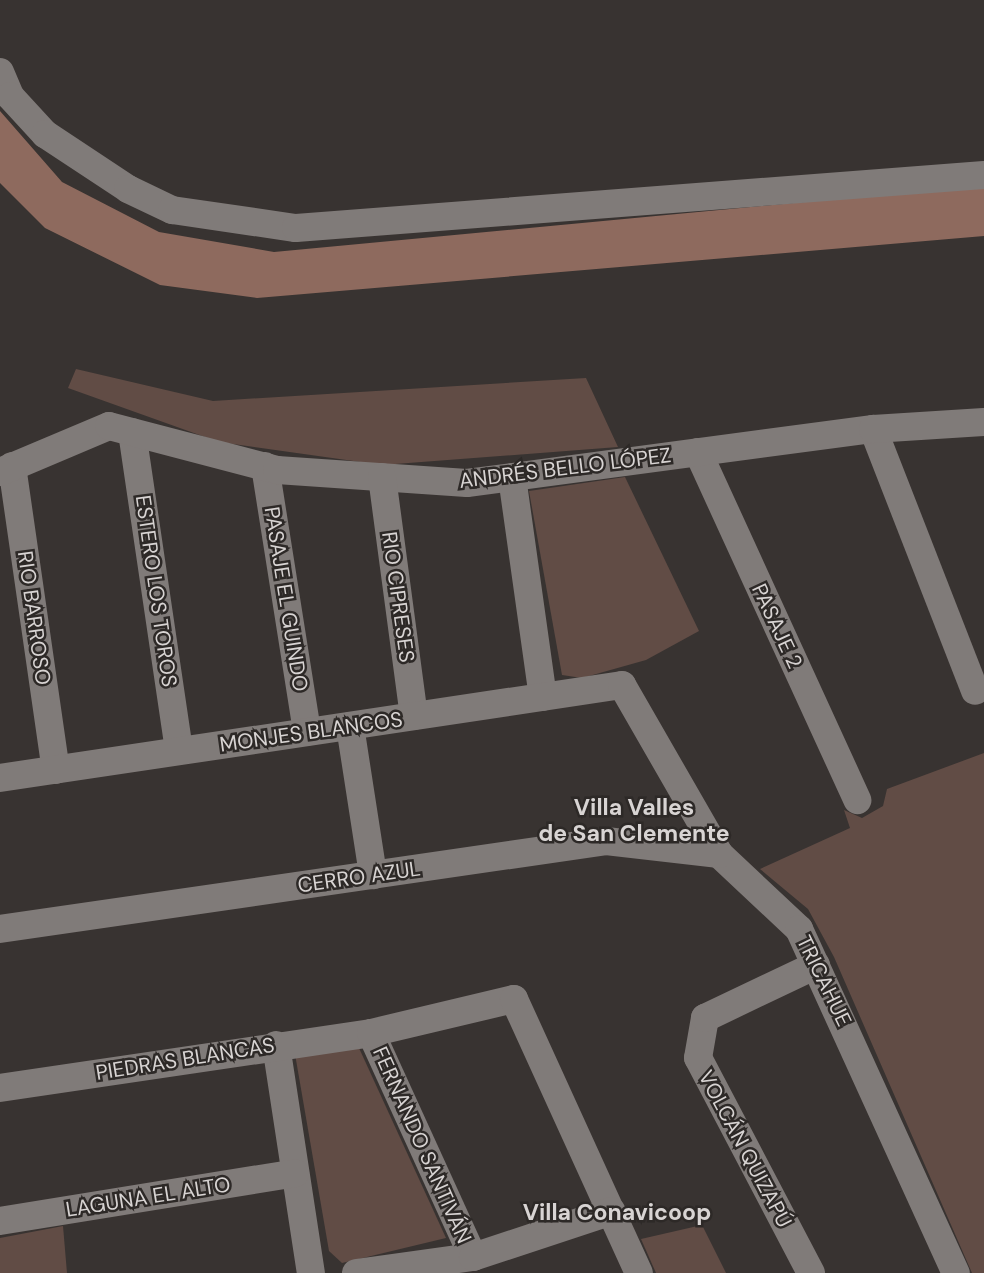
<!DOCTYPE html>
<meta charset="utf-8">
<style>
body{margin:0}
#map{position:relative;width:984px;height:1273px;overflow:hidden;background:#383331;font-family:"DM Sans",sans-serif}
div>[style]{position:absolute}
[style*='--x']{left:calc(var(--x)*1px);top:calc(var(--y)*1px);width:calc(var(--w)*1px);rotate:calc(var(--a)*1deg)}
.green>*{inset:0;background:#614c45}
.water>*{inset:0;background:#8e6a5e}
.minor>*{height:28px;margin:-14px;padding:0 14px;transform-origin:14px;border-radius:14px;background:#807b79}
span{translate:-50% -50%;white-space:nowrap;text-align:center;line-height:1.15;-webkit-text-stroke:5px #2d2927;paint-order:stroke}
.street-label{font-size:21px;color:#d8d4d3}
.neighbourhood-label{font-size:23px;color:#d8d4d3;font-weight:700}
</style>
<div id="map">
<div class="green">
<div style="clip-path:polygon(76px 369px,213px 401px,586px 378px,618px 447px,382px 465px,219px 442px,68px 388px)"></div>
<div style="clip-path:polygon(625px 477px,699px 631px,646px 660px,582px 678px,562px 675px,529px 491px)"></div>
<div style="clip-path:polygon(984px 753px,984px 1273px,972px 1273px,834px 957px,808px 909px,760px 869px,850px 828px,844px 810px,862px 818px,883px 806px,887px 789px)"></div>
<div style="clip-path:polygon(359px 1048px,446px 1238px,342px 1263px,329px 1251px,295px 1054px)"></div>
<div style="clip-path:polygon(702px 1225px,726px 1273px,656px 1273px,641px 1239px)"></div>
<div style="clip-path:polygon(63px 1226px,67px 1273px,0 1273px,0 1238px)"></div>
</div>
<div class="water">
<div style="clip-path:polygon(0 111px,62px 182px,159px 232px,274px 252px,984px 185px,984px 236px,257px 298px,160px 285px,45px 228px,0 183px)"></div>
</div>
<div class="minor">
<div style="--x:0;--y:72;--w:26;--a:67"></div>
<div style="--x:10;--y:96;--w:52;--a:47.4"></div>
<div style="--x:45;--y:134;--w:100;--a:33.5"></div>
<div style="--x:128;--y:189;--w:49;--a:25.5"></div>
<div style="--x:172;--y:210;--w:125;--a:8.3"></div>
<div style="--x:296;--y:228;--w:690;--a:-4.41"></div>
<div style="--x:873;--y:429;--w:281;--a:68.7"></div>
<div style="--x:132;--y:432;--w:322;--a:81.6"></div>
<div style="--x:698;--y:452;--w:383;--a:65.4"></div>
<div style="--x:12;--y:466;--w:307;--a:81.8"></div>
<div style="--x:265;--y:466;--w:269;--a:81"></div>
<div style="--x:0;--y:472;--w:118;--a:-22.9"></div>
<div style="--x:109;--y:426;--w:174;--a:14.7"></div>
<div style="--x:277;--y:470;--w:190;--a:3.9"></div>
<div style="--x:467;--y:483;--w:410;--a:-7.6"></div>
<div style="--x:873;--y:429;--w:111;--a:-3.6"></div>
<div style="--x:382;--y:477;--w:241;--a:82.4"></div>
<div style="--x:512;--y:477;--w:222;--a:82"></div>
<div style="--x:350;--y:726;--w:151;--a:81.2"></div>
<div style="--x:0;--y:778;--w:629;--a:-8.5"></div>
<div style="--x:622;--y:685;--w:195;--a:60.1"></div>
<div style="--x:719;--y:854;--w:110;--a:43.2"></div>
<div style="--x:799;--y:929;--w:378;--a:65.5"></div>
<div style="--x:0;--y:929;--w:612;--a:-8.26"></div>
<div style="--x:606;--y:841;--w:114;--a:6.6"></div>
<div style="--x:371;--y:1033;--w:246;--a:65.5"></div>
<div style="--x:276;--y:1045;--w:231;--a:81.3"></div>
<div style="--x:0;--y:1088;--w:375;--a:-8.4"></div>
<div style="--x:371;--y:1033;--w:147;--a:-13.4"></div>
<div style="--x:514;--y:999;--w:301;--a:65.5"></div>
<div style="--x:0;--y:1221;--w:299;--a:-9.2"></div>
<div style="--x:356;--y:1273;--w:118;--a:-7.8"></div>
<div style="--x:473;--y:1257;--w:146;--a:-18.3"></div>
<div style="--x:811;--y:1273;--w:243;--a:-117.7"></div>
<div style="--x:698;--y:1058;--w:41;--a:-80.1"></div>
<div style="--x:705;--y:1018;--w:123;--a:-25.5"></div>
</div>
<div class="street-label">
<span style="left:565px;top:468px;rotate:-7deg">ANDRÉS BELLO LÓPEZ</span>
<span style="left:156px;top:591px;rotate:82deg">ESTERO LOS TOROS</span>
<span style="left:398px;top:597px;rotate:82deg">RIO CIPRESES</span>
<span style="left:286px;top:599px;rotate:81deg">PASAJE EL GUINDO</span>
<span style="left:34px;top:618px;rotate:82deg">RIO BARROSO</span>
<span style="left:777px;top:626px;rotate:65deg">PASAJE 2</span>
<span style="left:311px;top:732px;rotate:-8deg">MONJES BLANCOS</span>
<span style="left:359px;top:877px;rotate:-8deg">CERRO AZUL</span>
<span style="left:824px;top:981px;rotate:64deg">TRICAHUE</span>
<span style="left:185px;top:1059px;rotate:-9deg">PIEDRAS BLANCAS</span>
<span style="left:422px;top:1145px;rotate:66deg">FERNANDO SANTIVÁN</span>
<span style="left:745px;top:1149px;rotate:62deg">VOLCÁN QUIZAPÚ</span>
<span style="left:148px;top:1197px;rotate:-9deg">LAGUNA EL ALTO</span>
</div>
<div class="neighbourhood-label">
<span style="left:634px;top:820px">Villa Valles<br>de San Clemente</span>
<span style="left:617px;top:1212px">Villa Conavicoop</span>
</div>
</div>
